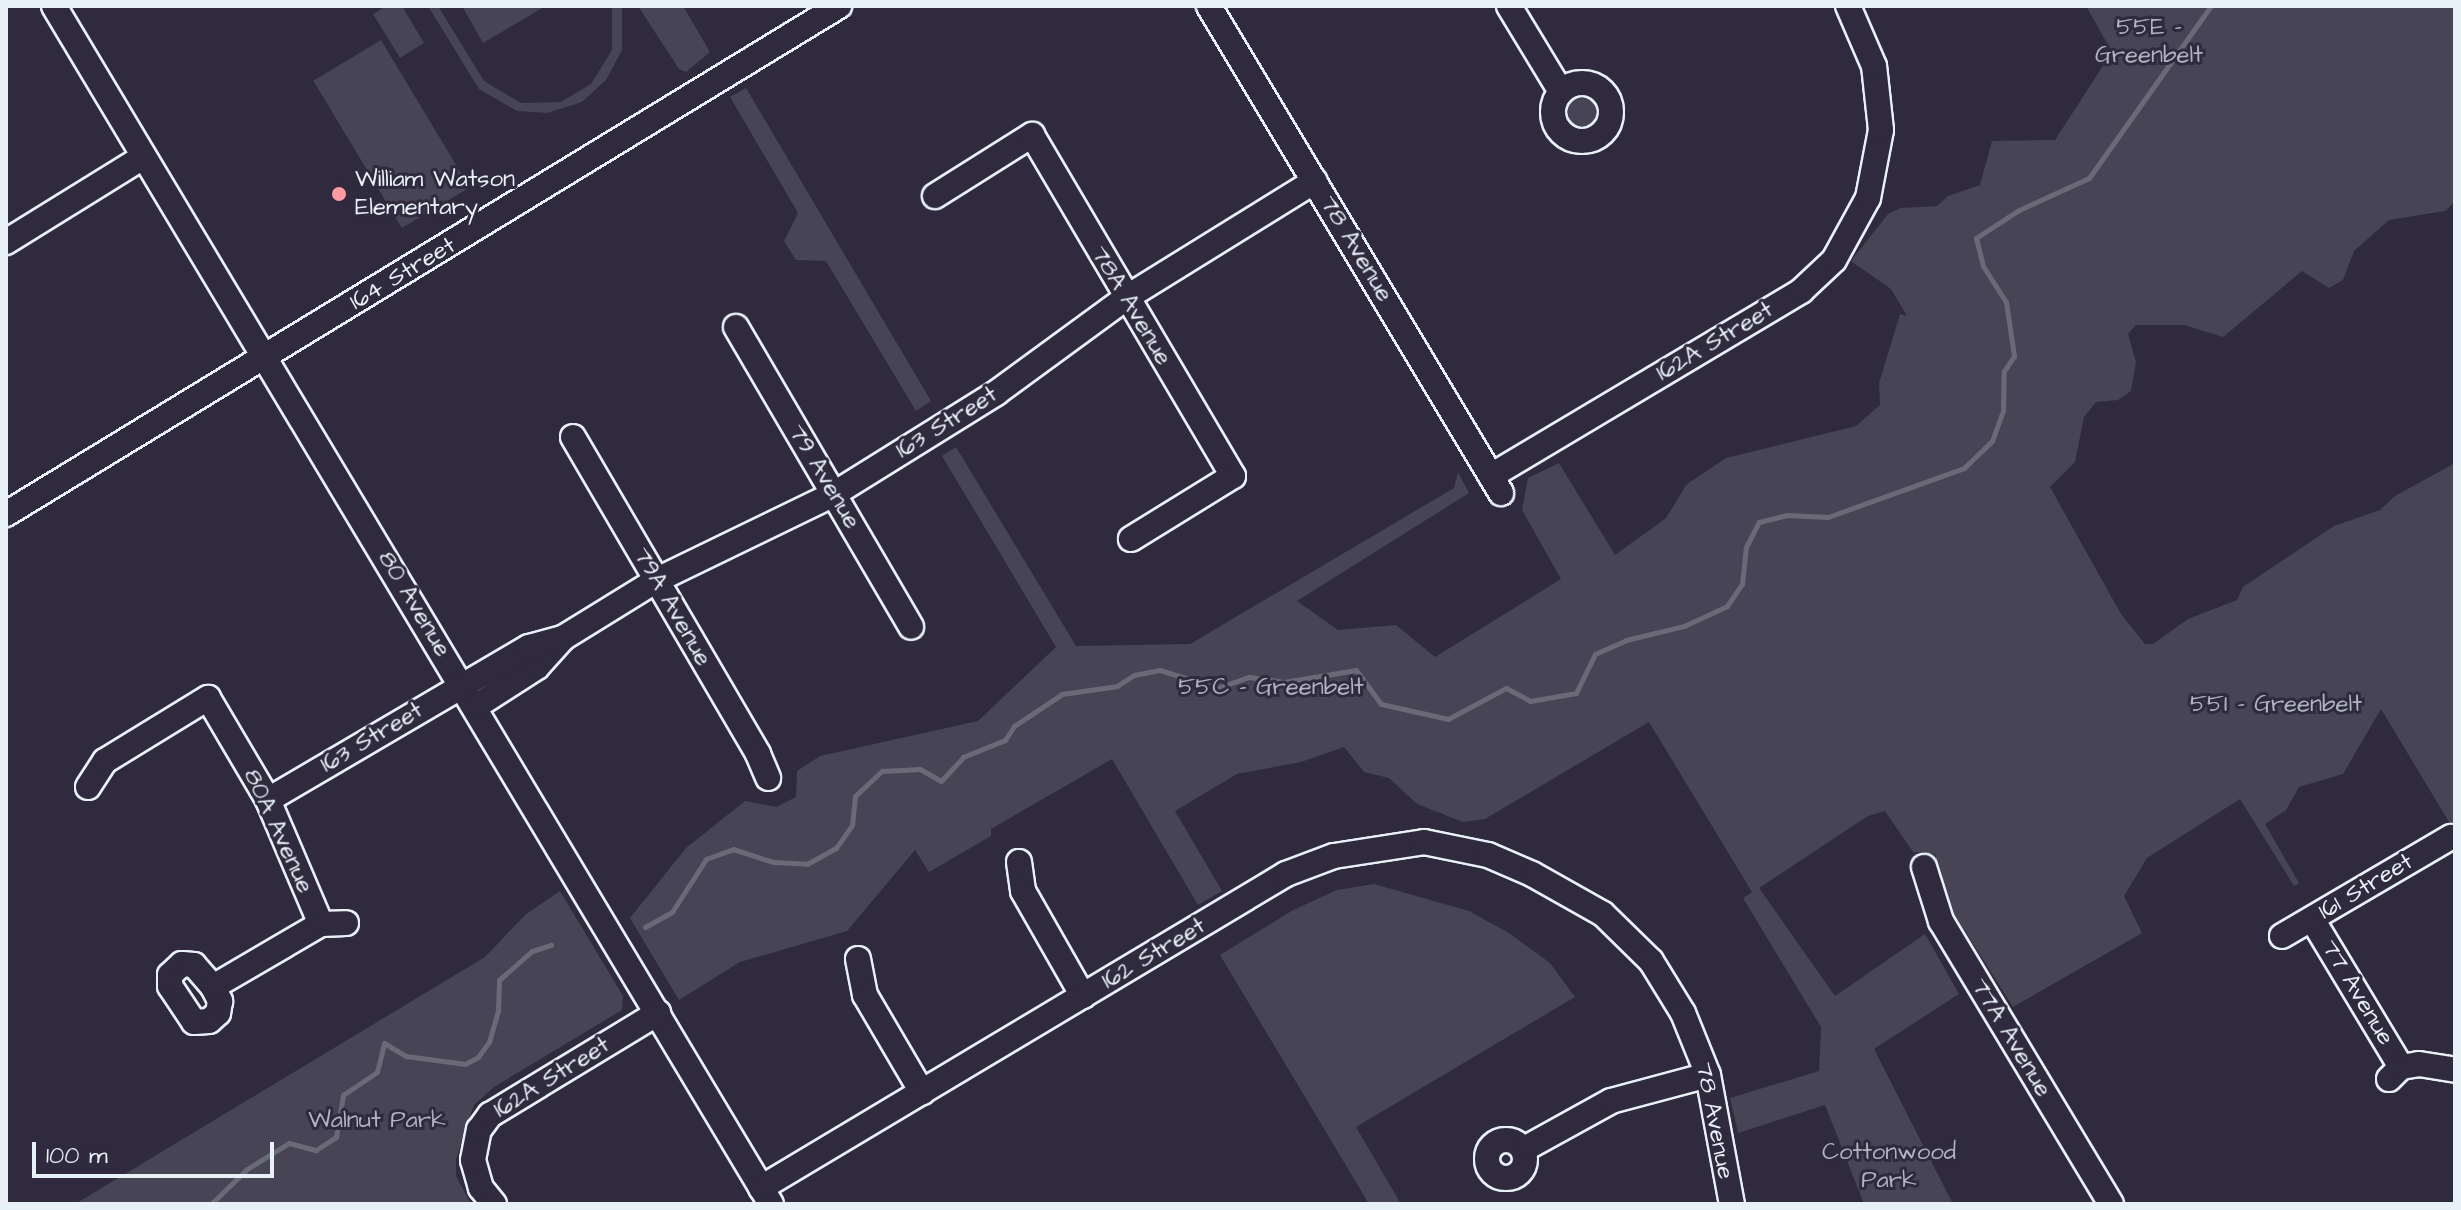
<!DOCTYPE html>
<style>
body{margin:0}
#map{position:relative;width:2461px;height:1210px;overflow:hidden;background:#2f2a3d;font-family:"Architects Daughter",sans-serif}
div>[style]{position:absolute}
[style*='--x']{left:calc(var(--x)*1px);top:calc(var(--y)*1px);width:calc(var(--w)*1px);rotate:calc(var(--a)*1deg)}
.green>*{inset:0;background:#464455;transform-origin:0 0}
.round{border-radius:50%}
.stream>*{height:5px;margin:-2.5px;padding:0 2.5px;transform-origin:2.5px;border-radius:2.5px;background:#696978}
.roads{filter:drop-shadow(2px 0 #e8f1f8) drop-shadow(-2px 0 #e8f1f8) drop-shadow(0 2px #e8f1f8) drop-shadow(0 -2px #e8f1f8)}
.minor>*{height:24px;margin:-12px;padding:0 12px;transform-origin:12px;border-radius:12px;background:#2f2a3d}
.minor>.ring{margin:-12px;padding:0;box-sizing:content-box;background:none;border:24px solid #2f2a3d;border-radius:50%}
.dots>*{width:22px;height:22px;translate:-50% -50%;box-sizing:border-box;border:4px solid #2f2a3d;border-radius:50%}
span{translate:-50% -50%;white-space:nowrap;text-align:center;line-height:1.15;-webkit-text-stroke:6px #2f2a3d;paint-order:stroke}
.park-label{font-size:24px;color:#afb4bf}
.poi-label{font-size:24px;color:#e8f1f8}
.left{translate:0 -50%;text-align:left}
.street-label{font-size:24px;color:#e8f1f8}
.frame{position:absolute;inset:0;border:8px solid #e8f1f8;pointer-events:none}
.scale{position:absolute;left:32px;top:1142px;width:242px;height:36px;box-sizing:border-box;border:4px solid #e8f1f8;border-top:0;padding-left:10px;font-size:24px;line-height:28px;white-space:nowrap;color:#e8f1f8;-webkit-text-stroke:6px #2f2a3d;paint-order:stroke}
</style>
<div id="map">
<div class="green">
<div style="clip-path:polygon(386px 6px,402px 6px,424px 43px,400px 58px,373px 14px)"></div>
<div style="clip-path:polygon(428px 6px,438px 6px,484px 81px,521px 103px,561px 102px,591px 84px,612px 50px,612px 6px,622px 6px,622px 50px,606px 80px,582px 102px,547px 113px,517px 111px,479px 89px)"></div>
<div style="clip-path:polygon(462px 6px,546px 6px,483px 43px)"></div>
<div style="clip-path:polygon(638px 6px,683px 6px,710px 52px,686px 72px,679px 69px)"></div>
<div style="clip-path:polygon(2086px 6px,2455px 6px,2455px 202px,2445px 211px,2389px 220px,2354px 251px,2343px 280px,2329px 288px,2302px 271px,2223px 337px,2184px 325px,2136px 325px,2128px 334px,2136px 362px,2131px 391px,2118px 400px,2096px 402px,2084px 417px,2075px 462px,2050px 487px,2121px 614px,2145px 644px,2153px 644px,2188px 619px,2237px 600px,2243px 587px,2334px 526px,2380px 510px,2395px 496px,2455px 463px,2455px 832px,2381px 709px,2343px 774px,2299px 787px,2286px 810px,2265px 824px,2299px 883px,2294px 886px,2240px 799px,2147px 858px,2124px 896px,2142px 933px,2013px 1007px,1948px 904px,1935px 854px,1913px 852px,1885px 811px,1868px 816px,1759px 888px,1835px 996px,1925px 934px,1959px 994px,1874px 1049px,1953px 1204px,1864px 1204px,1825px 1105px,1738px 1133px,1730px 1098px,1819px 1071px,1821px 1027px,1743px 898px,1752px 892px,1649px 722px,1485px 819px,1463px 822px,1417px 804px,1389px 778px,1364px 772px,1344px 747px,1301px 762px,1237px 774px,1175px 811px,1222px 891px,1198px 905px,1112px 759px,991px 829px,991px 836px,929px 872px,915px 850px,847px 931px,740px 962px,679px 1000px,630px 918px,686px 848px,745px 801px,776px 807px,796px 797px,797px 771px,820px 756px,978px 721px,1056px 647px,942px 456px,956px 447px,1076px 646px,1190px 644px,1454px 488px,1458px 472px,1469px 493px,1297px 601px,1338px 630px,1396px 625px,1435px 657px,1561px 579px,1522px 510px,1528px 478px,1559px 463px,1615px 555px,1666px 518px,1687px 484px,1726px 458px,1856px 426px,1880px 405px,1879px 383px,1900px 314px,1907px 316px,1891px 289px,1851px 261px,1888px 214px,1901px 208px,1937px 206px,1948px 196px,1980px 185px,1992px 141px,2055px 140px,2112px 52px)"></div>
<div style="left:381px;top:40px;width:172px;height:79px;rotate:59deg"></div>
<div class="round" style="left:1558px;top:87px;width:48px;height:48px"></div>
<div style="clip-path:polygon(746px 88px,931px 401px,916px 411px,826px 261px,796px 260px,784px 241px,798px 213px,730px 97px)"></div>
<div style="clip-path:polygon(1374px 884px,1469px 911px,1509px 933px,1550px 963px,1575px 997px,1356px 1127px,1401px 1204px,1369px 1204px,1220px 955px,1293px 910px,1337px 890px)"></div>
<div style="clip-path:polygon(560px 891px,623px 996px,622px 1010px,494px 1087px,474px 1105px,456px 1159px,456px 1176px,471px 1204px,75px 1204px,485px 957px,525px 915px)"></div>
</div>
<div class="stream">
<div style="--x:645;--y:927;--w:31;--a:-29"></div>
<div style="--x:672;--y:912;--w:63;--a:-57.3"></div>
<div style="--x:706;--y:859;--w:29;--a:-20"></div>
<div style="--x:733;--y:849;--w:42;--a:18"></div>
<div style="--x:773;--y:862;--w:34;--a:3"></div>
<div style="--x:807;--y:864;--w:33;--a:-29"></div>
<div style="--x:836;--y:848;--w:28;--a:-55"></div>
<div style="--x:852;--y:825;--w:29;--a:-84"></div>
<div style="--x:855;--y:796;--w:37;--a:-43"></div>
<div style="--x:882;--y:771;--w:38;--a:-3"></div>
<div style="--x:920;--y:769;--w:24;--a:30"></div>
<div style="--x:941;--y:781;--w:33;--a:-47"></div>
<div style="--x:963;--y:757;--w:45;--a:-22"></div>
<div style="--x:1005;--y:740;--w:17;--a:-57"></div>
<div style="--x:1014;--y:726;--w:58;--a:-33.7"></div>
<div style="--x:1062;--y:694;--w:56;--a:-8.3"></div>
<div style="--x:1117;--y:686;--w:20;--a:-33"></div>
<div style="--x:1134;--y:675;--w:26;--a:-11"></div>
<div style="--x:1160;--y:670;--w:60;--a:17.5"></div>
<div style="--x:1217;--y:688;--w:34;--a:-19"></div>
<div style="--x:1249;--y:677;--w:35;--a:8"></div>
<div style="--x:1284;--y:682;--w:73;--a:-9.5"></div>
<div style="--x:1356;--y:670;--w:42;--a:53.7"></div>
<div style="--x:1381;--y:704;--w:69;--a:12.6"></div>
<div style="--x:1448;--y:719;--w:66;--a:-28.1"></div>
<div style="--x:1506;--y:688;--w:27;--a:28"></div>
<div style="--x:1530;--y:701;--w:47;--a:-9.9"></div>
<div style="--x:1576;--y:693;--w:43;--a:-64"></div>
<div style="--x:1595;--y:654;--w:34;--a:-24"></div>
<div style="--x:1626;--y:640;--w:60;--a:-13.6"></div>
<div style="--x:1684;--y:626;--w:47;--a:-24.9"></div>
<div style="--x:1727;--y:606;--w:27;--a:-56"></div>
<div style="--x:1742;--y:584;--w:37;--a:-84"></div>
<div style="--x:1746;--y:547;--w:28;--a:-63"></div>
<div style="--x:1759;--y:522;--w:29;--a:-14"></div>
<div style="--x:1787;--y:515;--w:41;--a:2.8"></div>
<div style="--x:1828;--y:517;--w:145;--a:-19.8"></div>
<div style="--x:1964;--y:468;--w:39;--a:-44"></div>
<div style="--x:1992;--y:441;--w:33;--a:-70"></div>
<div style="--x:2003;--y:410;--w:39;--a:-89"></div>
<div style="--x:2004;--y:371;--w:18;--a:-56"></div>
<div style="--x:2014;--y:356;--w:55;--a:-98.4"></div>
<div style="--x:2006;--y:302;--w:43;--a:-122.6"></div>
<div style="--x:1983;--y:266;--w:29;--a:-104"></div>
<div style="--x:1976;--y:238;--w:51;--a:-33.1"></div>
<div style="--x:2019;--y:210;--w:77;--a:-24.6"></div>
<div style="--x:2089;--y:178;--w:211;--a:-54.7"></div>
<div style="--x:211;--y:1204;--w:50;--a:-44.2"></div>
<div style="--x:247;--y:1169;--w:49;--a:-31.8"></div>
<div style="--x:289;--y:1143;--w:28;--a:15"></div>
<div style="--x:316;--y:1150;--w:24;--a:-33"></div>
<div style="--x:336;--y:1137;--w:43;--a:-80.5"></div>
<div style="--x:343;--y:1095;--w:41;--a:-34.1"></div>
<div style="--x:377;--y:1072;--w:30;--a:-76"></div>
<div style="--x:384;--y:1043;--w:26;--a:31"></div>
<div style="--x:406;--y:1056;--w:60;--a:7.7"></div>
<div style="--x:465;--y:1064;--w:15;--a:-28"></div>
<div style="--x:478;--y:1057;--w:19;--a:-54"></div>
<div style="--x:489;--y:1042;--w:32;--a:-74"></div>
<div style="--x:498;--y:1011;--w:31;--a:-88"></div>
<div style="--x:499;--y:980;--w:44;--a:-41.3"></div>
<div style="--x:532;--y:951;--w:20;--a:-18"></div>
</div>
<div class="roads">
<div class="minor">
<div style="--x:54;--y:6;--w:1396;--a:59.1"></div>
<div style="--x:1209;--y:6;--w:568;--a:59.05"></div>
<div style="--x:1509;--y:6;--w:100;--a:58.8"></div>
<div class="ring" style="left:1553px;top:83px;width:34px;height:34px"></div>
<div style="--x:935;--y:196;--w:115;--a:-32.2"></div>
<div style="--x:1032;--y:135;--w:396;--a:59.5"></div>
<div style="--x:1233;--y:476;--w:120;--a:148.3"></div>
<div style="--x:6;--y:242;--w:161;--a:-31.8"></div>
<div style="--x:736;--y:327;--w:347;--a:59.7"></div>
<div style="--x:573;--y:437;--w:367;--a:59.7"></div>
<div style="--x:758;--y:754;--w:26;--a:67"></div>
<div style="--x:1491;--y:476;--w:361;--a:-30.8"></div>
<div style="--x:1801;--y:291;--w:45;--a:-43.2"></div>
<div style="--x:1834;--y:260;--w:71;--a:-61.3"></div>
<div style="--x:1868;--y:198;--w:69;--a:-79.2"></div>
<div style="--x:1881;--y:130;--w:64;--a:-96.2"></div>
<div style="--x:1874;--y:66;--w:65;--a:-113.4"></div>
<div style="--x:6;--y:514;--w:976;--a:-31.38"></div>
<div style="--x:475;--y:707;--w:74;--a:-32.8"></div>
<div style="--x:537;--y:667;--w:39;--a:-48"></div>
<div style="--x:88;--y:787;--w:31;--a:-57"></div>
<div style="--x:105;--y:761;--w:121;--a:-31.5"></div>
<div style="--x:208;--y:698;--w:118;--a:59.5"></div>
<div style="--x:268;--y:800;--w:135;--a:66.9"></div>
<div style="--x:268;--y:800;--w:303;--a:-30.4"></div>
<div style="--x:529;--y:647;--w:35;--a:-15"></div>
<div style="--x:563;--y:638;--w:110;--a:-31.7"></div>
<div style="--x:657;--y:580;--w:197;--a:-25.9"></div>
<div style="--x:834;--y:494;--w:191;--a:-31.9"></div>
<div style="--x:996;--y:393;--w:161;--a:-36.2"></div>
<div style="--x:1126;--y:298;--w:222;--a:-31.8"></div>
<div style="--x:1019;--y:862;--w:29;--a:82"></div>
<div style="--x:1023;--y:891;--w:121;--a:60.3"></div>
<div style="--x:1924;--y:867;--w:57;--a:72.5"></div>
<div style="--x:1941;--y:921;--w:330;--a:59"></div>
<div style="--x:2312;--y:919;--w:173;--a:59"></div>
<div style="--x:2282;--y:936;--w:196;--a:-30.4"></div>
<div style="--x:858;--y:959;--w:37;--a:79"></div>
<div style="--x:865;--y:995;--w:113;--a:59.6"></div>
<div style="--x:213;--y:987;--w:16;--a:63"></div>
<div style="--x:220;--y:1001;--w:12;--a:99"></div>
<div style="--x:218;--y:1013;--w:12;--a:138"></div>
<div style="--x:209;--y:1021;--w:15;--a:176"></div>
<div style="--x:194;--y:1022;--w:43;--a:-123.7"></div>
<div style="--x:170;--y:986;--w:11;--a:-90"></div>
<div style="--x:170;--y:975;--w:16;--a:-43"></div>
<div style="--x:182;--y:964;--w:12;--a:5"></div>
<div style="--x:194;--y:965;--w:29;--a:49"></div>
<div style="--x:213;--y:987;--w:125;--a:-30.3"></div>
<div style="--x:321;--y:924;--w:25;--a:-2"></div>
<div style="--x:2389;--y:1079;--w:17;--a:-45"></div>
<div style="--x:2401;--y:1067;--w:18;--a:-9"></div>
<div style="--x:2419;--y:1064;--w:36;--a:9"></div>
<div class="ring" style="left:1487px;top:1140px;width:14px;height:14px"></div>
<div style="--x:1526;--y:1148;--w:97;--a:-28.9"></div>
<div style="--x:1611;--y:1101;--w:100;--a:-15"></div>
<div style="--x:761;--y:1188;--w:612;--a:-30.88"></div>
<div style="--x:1286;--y:874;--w:51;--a:-20.6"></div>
<div style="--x:1334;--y:856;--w:91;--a:-8.8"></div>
<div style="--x:1424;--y:842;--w:65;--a:11.5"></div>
<div style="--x:1488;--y:855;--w:48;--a:23.4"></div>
<div style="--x:1532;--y:874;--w:81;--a:29.4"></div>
<div style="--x:1603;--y:914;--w:67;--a:44.4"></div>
<div style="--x:1651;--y:961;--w:61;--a:58.4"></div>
<div style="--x:1683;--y:1013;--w:67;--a:68"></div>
<div style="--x:1708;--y:1075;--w:131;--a:79.5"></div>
<div style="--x:494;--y:1204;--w:21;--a:-129"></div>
<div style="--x:481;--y:1188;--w:29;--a:-106"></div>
<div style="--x:473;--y:1160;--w:31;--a:-79"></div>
<div style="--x:479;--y:1130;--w:19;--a:-54"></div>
<div style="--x:490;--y:1115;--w:197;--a:-31.3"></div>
</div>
</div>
<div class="dots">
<div style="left:339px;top:194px;background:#ff9aa2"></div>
</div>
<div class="park-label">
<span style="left:2149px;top:42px">55E -<br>Greenbelt</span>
<span style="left:1271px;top:688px">55C - Greenbelt</span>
<span style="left:2276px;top:705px">55I - Greenbelt</span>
<span style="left:377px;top:1121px">Walnut Park</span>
<span style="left:1889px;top:1167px">Cottonwood<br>Park</span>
</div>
<div class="poi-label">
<span class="left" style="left:355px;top:194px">William Watson<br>Elementary</span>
</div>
<div class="street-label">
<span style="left:1356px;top:249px;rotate:59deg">78 Avenue</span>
<span style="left:403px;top:274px;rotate:-31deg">164 Street</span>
<span style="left:1131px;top:306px;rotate:59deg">78A Avenue</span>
<span style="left:1715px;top:342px;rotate:-31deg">162A Street</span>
<span style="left:947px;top:423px;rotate:-32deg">163 Street</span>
<span style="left:824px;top:477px;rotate:59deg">79 Avenue</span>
<span style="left:414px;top:604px;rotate:59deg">80 Avenue</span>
<span style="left:672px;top:607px;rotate:60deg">79A Avenue</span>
<span style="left:372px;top:738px;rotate:-31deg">163 Street</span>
<span style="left:278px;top:831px;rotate:65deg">80A Avenue</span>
<span style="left:2366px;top:887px;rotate:-31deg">161 Street</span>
<span style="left:1154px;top:954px;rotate:-31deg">162 Street</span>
<span style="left:2357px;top:993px;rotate:59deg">77 Avenue</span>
<span style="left:2011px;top:1038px;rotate:59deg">77A Avenue</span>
<span style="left:552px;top:1078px;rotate:-32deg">162A Street</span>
<span style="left:1714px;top:1121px;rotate:79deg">78 Avenue</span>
</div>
<div class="frame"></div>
<div class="scale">100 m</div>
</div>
